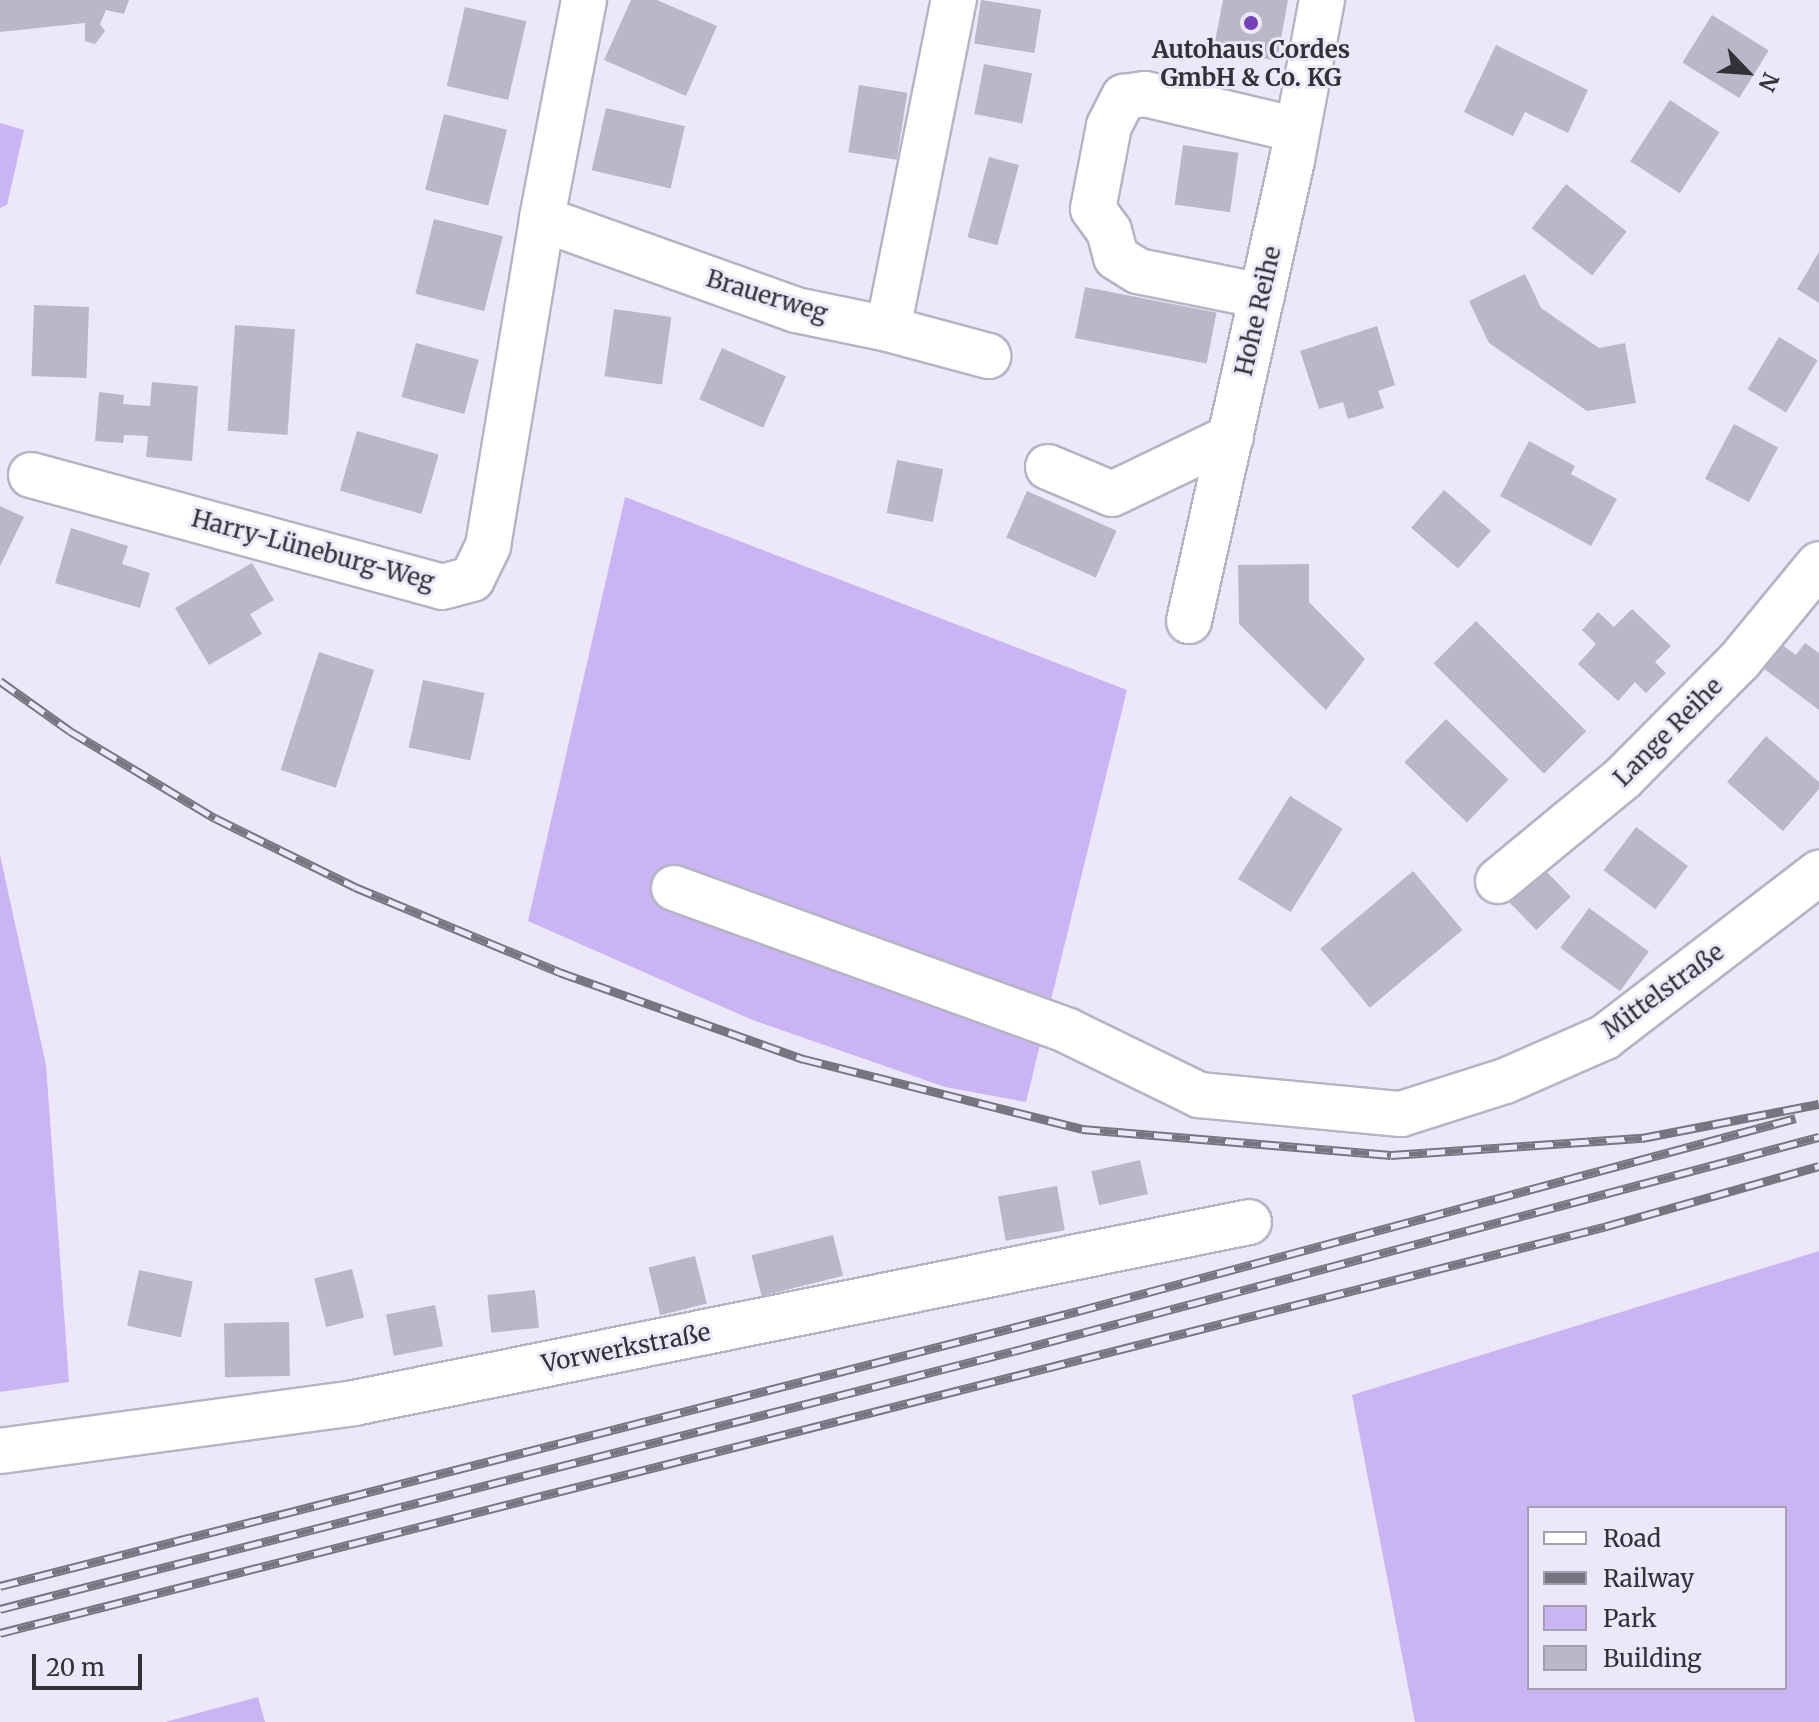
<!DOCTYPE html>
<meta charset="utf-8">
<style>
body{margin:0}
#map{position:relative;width:1819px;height:1722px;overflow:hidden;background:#ede8f9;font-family:Merriweather,serif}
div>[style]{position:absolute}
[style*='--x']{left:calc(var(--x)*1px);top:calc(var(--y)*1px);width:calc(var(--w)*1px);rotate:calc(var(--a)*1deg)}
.green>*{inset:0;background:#c9b4f4}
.building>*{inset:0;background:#bcb7c8;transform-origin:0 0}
.roads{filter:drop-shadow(2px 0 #b7b3c3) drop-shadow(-2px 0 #b7b3c3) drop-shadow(0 2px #b7b3c3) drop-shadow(0 -2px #b7b3c3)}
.minor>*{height:44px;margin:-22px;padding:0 22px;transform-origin:22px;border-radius:22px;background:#fff}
.rail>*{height:9px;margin-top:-4.5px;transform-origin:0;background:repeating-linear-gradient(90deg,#ede8f9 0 18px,#797580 0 36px);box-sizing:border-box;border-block:2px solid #797580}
.dots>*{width:22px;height:22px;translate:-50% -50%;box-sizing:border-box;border:4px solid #ede8f9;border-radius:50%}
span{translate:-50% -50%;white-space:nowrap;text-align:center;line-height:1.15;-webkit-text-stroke:6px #ede8f9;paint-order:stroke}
.poi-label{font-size:24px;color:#333138;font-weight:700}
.street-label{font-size:24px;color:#333138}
.legend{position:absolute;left:1527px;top:1506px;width:260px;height:184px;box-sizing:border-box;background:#ede8f9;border:2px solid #a39fac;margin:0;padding:10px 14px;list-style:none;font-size:24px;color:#333138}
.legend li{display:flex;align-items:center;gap:16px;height:40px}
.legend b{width:40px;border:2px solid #a39fac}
.north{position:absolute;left:1707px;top:32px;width:80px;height:80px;-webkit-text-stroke:6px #ede8f9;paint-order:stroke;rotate:115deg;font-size:22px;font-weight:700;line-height:32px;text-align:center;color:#333138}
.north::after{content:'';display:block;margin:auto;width:28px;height:36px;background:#333138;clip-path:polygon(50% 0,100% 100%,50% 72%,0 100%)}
.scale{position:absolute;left:32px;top:1654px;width:110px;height:36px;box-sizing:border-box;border:4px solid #333138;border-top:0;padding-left:10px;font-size:24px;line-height:28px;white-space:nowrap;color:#333138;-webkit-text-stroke:6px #ede8f9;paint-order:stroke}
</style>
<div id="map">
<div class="green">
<div style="clip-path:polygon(0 123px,24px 130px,7px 205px,0 208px)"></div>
<div style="clip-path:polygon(625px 497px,1127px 690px,1026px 1102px,945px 1087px,750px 1019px,528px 921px)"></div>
<div style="clip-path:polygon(0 855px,46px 1065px,69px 1382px,0 1392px)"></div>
<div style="clip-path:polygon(evenodd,1819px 1251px,1819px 1722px,1415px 1722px,1352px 1395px,1819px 1251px,1529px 1508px,1785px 1508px,1785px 1688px,1529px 1688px,1529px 1508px)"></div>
<div style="clip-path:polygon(258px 1697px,265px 1722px,165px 1722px)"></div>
</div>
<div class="building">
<div style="clip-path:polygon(0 0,129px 0,124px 14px,106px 10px,100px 24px,105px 31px,95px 44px,85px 41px,85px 23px,0 32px)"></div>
<div style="clip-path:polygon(631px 0,657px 0,717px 26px,686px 96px,604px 60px)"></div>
<div style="left:981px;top:0;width:61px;height:44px;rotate:9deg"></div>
<div style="clip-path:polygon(1223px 0,1288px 0,1277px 61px,1214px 47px)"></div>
<div style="left:465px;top:7px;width:63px;height:81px;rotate:13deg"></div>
<div style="left:1712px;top:15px;width:67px;height:56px;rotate:32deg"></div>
<div style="clip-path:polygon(1496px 45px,1588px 90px,1568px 133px,1525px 112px,1513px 136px,1464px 112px)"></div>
<div style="left:984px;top:64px;width:49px;height:51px;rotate:11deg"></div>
<div style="left:859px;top:85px;width:49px;height:68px;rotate:9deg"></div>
<div style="left:1670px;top:100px;width:59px;height:73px;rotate:33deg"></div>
<div style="left:606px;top:108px;width:81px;height:64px;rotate:13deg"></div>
<div style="left:444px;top:114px;width:65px;height:78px;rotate:14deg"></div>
<div style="left:1183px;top:145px;width:56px;height:60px;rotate:8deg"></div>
<div style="left:989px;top:157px;width:31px;height:83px;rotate:15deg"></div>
<div style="left:1566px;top:184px;width:77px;height:56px;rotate:38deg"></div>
<div style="left:434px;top:219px;width:71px;height:77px;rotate:14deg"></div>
<div style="clip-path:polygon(1819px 252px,1819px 303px,1797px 289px)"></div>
<div style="clip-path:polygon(1525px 274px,1541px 308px,1599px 348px,1625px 343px,1636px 403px,1587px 411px,1489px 343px,1469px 301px)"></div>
<div style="left:1085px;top:287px;width:134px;height:52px;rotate:11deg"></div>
<div style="left:34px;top:305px;width:55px;height:71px;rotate:2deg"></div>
<div style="left:614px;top:309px;width:58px;height:68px;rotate:8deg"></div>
<div style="left:235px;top:325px;width:60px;height:106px;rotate:4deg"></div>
<div style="clip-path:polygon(1377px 326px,1395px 385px,1378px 391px,1384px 408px,1348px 419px,1343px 402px,1319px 409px,1300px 351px)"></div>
<div style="left:1779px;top:337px;width:45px;height:61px;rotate:31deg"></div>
<div style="left:416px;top:343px;width:65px;height:56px;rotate:15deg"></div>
<div style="left:722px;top:348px;width:70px;height:56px;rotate:24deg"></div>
<div style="clip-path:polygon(152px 382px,198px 386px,192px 461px,146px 457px,148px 436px,124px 435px,123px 443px,95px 441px,99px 392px,124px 395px,123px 404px,150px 406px)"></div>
<div style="left:1734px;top:424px;width:50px;height:62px;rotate:28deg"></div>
<div style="left:357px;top:431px;width:85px;height:62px;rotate:16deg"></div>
<div style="clip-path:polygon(1529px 441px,1575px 466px,1571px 474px,1617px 499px,1591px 546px,1500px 496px)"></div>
<div style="left:897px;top:460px;width:47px;height:54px;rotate:11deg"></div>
<div style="left:1444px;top:490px;width:62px;height:50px;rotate:41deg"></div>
<div style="left:1027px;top:491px;width:98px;height:51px;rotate:24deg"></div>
<div style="clip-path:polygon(0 506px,24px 517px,0 566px)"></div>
<div style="clip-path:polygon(71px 528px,128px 546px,122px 564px,150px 573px,140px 608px,55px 583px)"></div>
<div style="clip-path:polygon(252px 563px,274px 600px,250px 614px,262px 634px,209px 665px,175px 608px)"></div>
<div style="clip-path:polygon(1309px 564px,1309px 602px,1365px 659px,1326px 710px,1239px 624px,1238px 565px)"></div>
<div style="clip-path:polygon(1632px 609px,1671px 646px,1655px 662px,1666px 673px,1646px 693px,1635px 682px,1618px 701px,1578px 664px,1596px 644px,1582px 630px,1598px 612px,1614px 627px)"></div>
<div style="left:1476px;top:621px;width:156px;height:60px;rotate:45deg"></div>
<div style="clip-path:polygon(1773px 638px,1796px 655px,1805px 643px,1819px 653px,1819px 710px,1755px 662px)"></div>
<div style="left:319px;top:652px;width:58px;height:124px;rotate:18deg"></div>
<div style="left:423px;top:680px;width:63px;height:69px;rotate:12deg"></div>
<div style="left:1446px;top:719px;width:87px;height:60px;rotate:44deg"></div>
<div style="clip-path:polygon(1766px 736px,1819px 782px,1819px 789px,1783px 831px,1727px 782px)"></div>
<div style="left:1290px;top:796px;width:62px;height:98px;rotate:32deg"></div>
<div style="left:1636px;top:827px;width:65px;height:54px;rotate:37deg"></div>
<div style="left:1543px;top:868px;width:40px;height:48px;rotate:46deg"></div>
<div style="left:1413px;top:871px;width:77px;height:121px;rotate:50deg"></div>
<div style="left:1589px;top:908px;width:74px;height:49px;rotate:36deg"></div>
<div style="left:1140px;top:1160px;width:35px;height:50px;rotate:77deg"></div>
<div style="left:1057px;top:1186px;width:45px;height:60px;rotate:80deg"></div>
<div style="left:833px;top:1235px;width:42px;height:84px;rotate:76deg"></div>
<div style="left:695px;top:1256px;width:49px;height:48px;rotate:76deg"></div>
<div style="left:352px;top:1269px;width:50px;height:39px;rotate:76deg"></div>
<div style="left:139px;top:1270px;width:55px;height:57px;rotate:12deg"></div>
<div style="left:535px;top:1290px;width:38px;height:48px;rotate:84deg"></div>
<div style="left:435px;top:1305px;width:42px;height:50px;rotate:79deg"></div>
<div style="left:289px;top:1322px;width:54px;height:65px;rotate:89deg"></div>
</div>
<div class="roads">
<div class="minor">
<div style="--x:584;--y:0;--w:223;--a:100.9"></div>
<div style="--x:542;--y:219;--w:270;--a:19.7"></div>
<div style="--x:796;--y:310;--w:94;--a:11.7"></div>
<div style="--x:888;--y:329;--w:336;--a:-78.7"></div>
<div style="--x:1262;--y:296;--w:126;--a:-168.6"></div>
<div style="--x:1138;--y:271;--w:26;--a:-148"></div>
<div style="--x:1116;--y:257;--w:27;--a:-105"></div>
<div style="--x:1109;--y:231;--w:27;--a:-126"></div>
<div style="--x:1093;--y:209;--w:85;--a:-79.1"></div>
<div style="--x:1109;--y:126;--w:33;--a:-63"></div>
<div style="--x:1124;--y:97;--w:21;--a:-8"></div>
<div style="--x:1145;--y:94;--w:156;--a:13.3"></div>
<div style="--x:888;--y:329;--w:104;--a:15.1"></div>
<div style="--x:1048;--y:467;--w:69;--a:22.9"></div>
<div style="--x:1112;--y:494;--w:132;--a:-25.6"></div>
<div style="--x:31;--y:475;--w:426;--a:15.2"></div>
<div style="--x:442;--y:587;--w:31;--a:-15"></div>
<div style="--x:472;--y:579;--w:37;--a:-64"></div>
<div style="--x:488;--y:546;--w:331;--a:-80.6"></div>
<div style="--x:1189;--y:621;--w:472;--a:-77.4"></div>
<div style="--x:1292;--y:160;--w:163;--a:-79.4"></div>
<div style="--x:1498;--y:881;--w:162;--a:-39.5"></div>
<div style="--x:1623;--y:778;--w:166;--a:-45.2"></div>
<div style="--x:1740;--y:660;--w:124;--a:-50.5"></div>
<div style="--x:674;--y:888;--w:419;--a:19.9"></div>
<div style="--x:1068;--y:1031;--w:146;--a:26"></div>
<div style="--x:1199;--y:1095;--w:203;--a:5.4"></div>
<div style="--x:1401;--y:1114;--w:109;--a:-17.6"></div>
<div style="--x:1505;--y:1081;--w:109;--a:-23.7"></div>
<div style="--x:1605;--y:1037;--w:270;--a:-37.5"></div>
<div style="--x:0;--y:1451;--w:357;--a:-7.7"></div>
<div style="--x:354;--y:1403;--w:913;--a:-11.43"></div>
</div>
</div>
<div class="rail">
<div style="--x:0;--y:681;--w:86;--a:35.5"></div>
<div style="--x:70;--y:731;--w:169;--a:31"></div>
<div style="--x:215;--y:818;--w:156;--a:26.2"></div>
<div style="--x:355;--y:887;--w:221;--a:22.6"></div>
<div style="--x:559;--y:972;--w:260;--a:19.6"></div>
<div style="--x:804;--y:1059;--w:287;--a:14.1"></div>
<div style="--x:1082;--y:1129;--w:310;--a:4.8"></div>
<div style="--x:1391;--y:1155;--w:252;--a:-3.9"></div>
<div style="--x:1642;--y:1138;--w:180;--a:-10.9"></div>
<div style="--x:0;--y:1586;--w:1113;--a:-14.31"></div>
<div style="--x:1078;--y:1311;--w:743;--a:-15.05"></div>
<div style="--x:0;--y:1609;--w:1046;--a:-14.28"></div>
<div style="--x:1014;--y:1351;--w:833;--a:-14.89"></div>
<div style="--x:0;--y:1633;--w:1658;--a:-14.21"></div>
<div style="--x:1607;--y:1226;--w:220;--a:-15.8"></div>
</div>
<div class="dots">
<div style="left:1251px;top:23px;background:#7441b8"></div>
</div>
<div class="poi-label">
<span style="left:1251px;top:64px">Autohaus Cordes<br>GmbH &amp; Co. KG</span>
</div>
<div class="street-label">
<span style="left:767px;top:296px;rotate:17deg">Brauerweg</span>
<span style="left:1258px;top:311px;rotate:-77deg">Hohe Reihe</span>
<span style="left:313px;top:550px;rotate:15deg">Harry-Lüneburg-Weg</span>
<span style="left:1668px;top:732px;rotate:-45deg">Lange Reihe</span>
<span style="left:1663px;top:991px;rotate:-36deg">Mittelstraße</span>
<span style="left:626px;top:1348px;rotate:-11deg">Vorwerkstraße</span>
</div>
<ul class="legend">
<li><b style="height:10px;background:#fff"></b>Road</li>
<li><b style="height:10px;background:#797580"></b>Railway</li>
<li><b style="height:22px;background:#c9b4f4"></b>Park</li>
<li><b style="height:22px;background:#bcb7c8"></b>Building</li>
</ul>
<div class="north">N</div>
<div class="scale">20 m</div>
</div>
